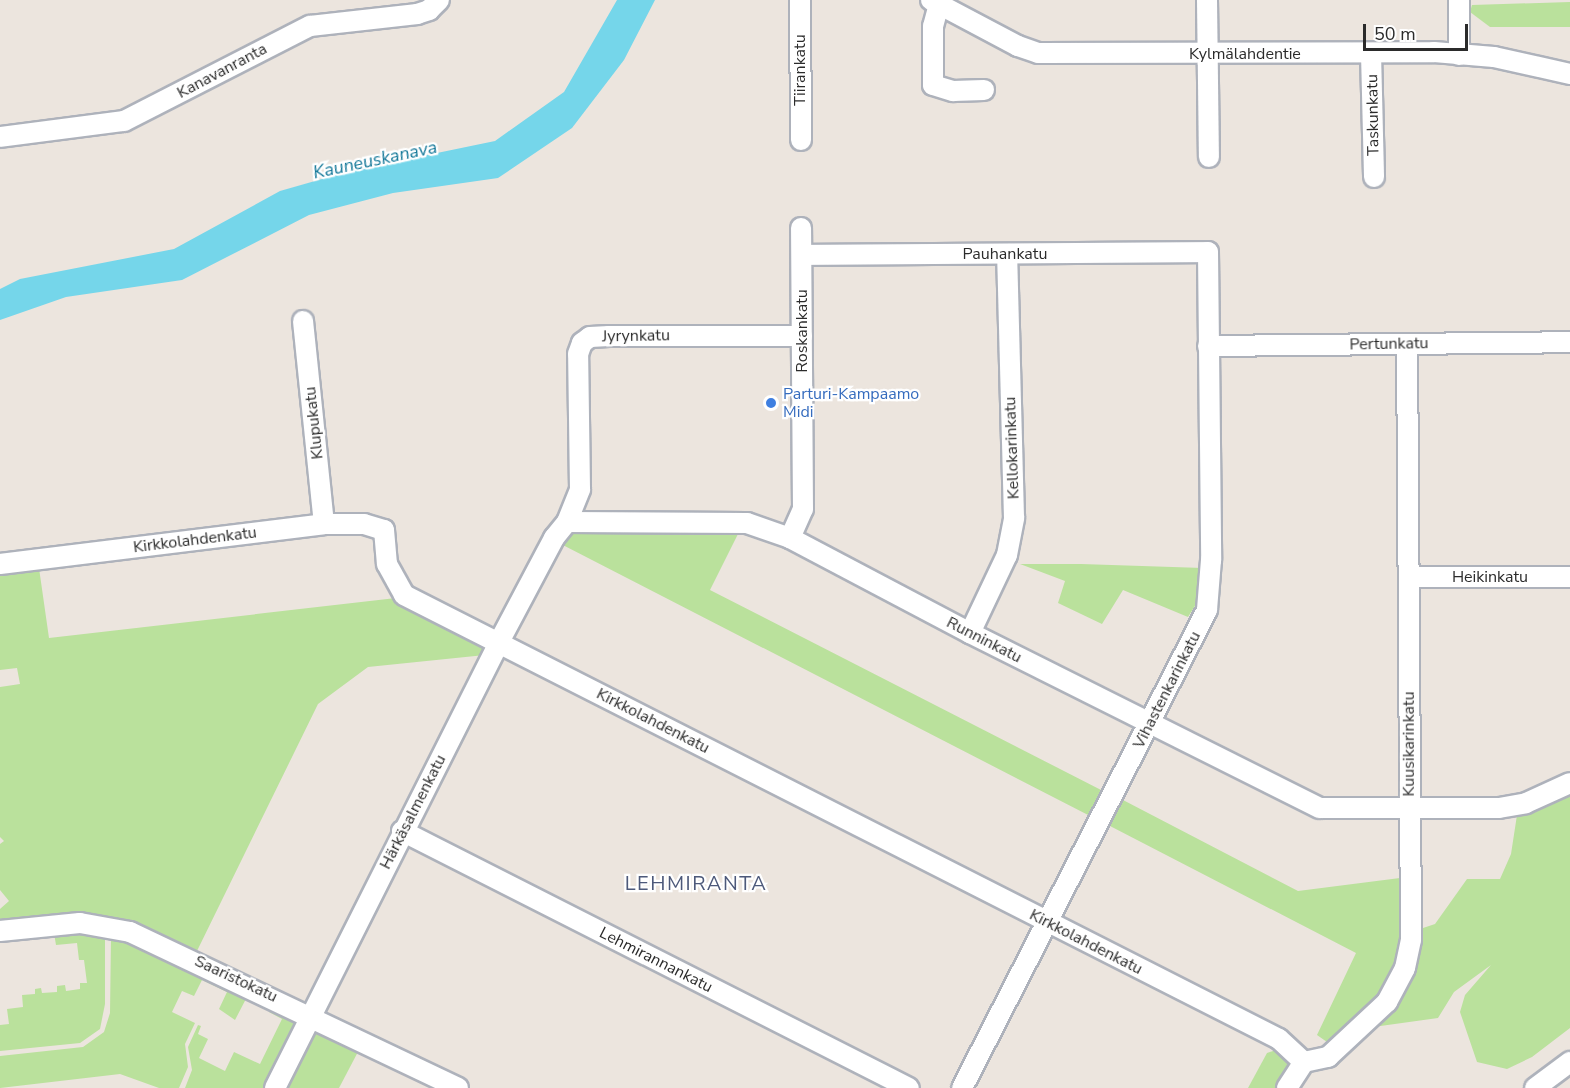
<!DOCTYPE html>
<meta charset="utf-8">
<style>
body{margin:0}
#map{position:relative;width:1570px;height:1088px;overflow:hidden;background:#ece5de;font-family:"Nunito Sans",sans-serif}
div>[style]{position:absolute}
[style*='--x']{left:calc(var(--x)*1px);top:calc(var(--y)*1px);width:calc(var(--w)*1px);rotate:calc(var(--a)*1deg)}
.green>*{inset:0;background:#bae19c}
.water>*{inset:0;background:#75d6ea}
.roads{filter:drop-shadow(2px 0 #aeb2bb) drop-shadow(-2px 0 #aeb2bb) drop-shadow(0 2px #aeb2bb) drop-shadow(0 -2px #aeb2bb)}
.minor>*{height:20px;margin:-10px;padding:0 10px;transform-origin:10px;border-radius:10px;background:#fff}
.dots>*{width:16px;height:16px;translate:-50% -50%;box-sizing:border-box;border:3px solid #fff;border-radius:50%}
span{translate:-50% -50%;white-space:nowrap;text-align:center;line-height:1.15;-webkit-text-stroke:4.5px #fff;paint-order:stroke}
.street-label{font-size:16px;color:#2b2b2b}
.shop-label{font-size:16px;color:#366cbe}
.left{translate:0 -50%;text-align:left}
.water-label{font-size:18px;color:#127798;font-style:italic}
.quarter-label{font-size:20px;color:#4d597a;letter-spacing:1.5px}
.scale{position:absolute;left:1363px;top:24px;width:105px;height:27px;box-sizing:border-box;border:3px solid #2b2b2b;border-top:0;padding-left:8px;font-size:18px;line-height:21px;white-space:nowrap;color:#2b2b2b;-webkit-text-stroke:4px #fff;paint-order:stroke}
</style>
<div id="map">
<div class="green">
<div style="clip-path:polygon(1570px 2px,1570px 27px,1490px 27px,1470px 12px,1472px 5px)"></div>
<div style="clip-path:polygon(741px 528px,710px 590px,1105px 792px,1092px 817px,557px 542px,576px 531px)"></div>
<div style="clip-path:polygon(1020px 564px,1081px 564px,1203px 568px,1200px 598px,1188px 617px,1123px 590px,1102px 624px,1058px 603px,1065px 581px)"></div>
<div style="clip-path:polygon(39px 568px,49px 638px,396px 598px,484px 646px,485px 655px,368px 667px,318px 704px,196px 953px,145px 930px,0 924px,0 909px,9px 901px,0 890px,0 844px,4px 841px,0 837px,0 687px,20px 684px,17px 668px,0 670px,0 573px)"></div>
<div style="clip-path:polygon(1570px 789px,1570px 1028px,1532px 1057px,1507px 1069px,1477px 1062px,1460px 1012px,1465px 995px,1491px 965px,1454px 992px,1438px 1018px,1366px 1028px,1416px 973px,1423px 928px,1435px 924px,1467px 879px,1500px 879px,1511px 854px,1517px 815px)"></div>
<div style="clip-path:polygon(1123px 800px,1298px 891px,1400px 878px,1402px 934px,1394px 967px,1381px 995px,1327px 1042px,1317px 1035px,1356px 953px,1110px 826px)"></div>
<div style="clip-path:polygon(67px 932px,105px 934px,105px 1004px,100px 1029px,80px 1043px,0 1051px,0 1025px,9px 1024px,7px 1009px,23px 1007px,22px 995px,35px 994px,35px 989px,41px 988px,42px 993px,57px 992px,57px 986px,65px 985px,66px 991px,80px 989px,80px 983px,87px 983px,84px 960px,79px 960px,77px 943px,56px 945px,54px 933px)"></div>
<div style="clip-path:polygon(111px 935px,248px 995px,235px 1020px,219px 1009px,227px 992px,202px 980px,194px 996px,182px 991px,172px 1012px,195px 1023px,185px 1044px,188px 1067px,179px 1088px,159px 1088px,120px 1074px,0 1088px,0 1056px,83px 1047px,104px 1032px,110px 1013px)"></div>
<div style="clip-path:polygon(272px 1006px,298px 1022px,266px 1088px,185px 1088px,192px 1070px,188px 1047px,198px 1025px,201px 1026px,198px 1034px,208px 1039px,199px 1058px,225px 1071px,234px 1052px,260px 1064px,282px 1019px,269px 1012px)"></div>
<div style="clip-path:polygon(317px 1028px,360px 1048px,339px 1088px,286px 1088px)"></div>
<div style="clip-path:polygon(1279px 1049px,1290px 1062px,1275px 1088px,1248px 1088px,1267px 1053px)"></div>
</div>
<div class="water">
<div style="clip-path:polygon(617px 0,655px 0,624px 60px,572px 128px,498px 178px,393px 193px,309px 215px,182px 280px,66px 297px,0 320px,0 289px,20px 279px,174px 249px,280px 191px,350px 171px,495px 141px,564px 92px)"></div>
</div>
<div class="roads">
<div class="minor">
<div style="--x:800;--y:0;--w:140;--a:89.6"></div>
<div style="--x:931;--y:0;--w:98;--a:27.9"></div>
<div style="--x:1018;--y:46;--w:21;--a:19"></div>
<div style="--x:1038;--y:53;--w:396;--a:-0.1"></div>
<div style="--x:1434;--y:52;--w:60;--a:4.8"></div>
<div style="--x:1494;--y:57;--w:78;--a:12.6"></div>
<div style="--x:1207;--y:0;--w:157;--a:89.3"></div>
<div style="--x:939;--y:4;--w:23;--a:105"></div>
<div style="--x:933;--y:26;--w:59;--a:90"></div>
<div style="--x:933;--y:85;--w:21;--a:17"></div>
<div style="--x:953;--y:91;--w:31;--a:-2"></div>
<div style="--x:1371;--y:53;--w:124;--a:88.6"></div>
<div style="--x:1459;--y:55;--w:55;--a:-90"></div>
<div style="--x:0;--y:137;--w:125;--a:-7.4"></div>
<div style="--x:124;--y:121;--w:209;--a:-27.1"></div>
<div style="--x:310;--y:26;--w:108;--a:-6.4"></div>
<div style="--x:417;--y:14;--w:13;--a:-18"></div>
<div style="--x:429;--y:10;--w:14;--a:-45"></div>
<div style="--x:802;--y:255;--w:406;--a:-0.4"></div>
<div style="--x:1208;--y:252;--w:308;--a:89.4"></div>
<div style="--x:1211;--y:560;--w:50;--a:94.6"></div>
<div style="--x:1207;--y:610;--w:537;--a:117.14"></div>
<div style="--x:303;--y:321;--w:204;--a:84.1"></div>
<div style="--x:1208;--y:346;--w:362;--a:-0.6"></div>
<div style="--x:567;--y:522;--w:35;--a:-68"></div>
<div style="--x:580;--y:489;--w:135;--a:-90.8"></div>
<div style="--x:578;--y:354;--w:12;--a:-70"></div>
<div style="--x:582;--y:343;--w:10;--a:-37"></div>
<div style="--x:590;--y:337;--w:19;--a:-3"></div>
<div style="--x:609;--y:336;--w:193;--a:0"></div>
<div style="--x:790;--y:538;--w:32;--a:-66"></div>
<div style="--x:803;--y:509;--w:281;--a:-90.4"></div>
<div style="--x:0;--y:564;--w:326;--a:-7"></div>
<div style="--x:324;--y:524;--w:40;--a:0"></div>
<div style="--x:364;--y:524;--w:21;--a:17"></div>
<div style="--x:384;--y:530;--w:34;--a:85"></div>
<div style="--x:387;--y:564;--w:35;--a:61"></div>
<div style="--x:404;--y:595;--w:981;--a:26.9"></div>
<div style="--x:1279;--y:1039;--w:34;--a:43"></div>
<div style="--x:1409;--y:577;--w:161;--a:0"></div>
<div style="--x:970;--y:633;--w:86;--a:-64.6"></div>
<div style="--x:1007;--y:555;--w:38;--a:-79"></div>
<div style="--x:1014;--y:518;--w:264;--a:-91.5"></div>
<div style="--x:402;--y:831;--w:568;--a:26.88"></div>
<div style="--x:0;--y:931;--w:80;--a:-5.7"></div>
<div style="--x:80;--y:923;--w:51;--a:10.2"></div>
<div style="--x:130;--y:932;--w:363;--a:25.4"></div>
<div style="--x:275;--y:1088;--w:499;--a:-63.3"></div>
<div style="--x:499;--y:642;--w:118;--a:-62.1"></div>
<div style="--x:554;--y:538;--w:21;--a:-51"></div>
<div style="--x:567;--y:522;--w:180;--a:0.3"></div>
<div style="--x:747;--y:523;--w:46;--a:19.2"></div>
<div style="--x:790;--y:538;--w:204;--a:27.8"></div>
<div style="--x:970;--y:633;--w:391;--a:26.6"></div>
<div style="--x:1320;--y:808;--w:179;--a:0"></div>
<div style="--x:1499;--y:808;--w:27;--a:-10"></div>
<div style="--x:1526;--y:803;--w:48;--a:-24.4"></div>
<div style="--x:1287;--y:1088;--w:31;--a:-57"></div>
<div style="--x:1304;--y:1062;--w:25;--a:-12"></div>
<div style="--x:1328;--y:1057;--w:81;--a:-43"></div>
<div style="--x:1387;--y:1002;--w:38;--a:-62"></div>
<div style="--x:1405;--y:968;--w:29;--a:-78"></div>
<div style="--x:1411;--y:940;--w:596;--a:-90.38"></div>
<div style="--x:1535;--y:1088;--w:44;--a:-36.6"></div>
</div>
</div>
<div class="dots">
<div style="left:771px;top:403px;background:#3f7fe0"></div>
</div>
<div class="street-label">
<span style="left:1245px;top:54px">Kylmälahdentie</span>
<span style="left:800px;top:70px;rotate:-90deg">Tiirankatu</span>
<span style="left:222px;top:71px;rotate:-28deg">Kanavanranta</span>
<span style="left:1373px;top:115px;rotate:-91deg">Taskunkatu</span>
<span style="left:1005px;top:254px">Pauhankatu</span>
<span style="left:802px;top:331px;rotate:-90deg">Roskankatu</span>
<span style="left:636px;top:336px;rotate:-1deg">Jyrynkatu</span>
<span style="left:1389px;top:344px;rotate:-1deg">Pertunkatu</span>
<span style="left:314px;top:423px;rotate:-96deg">Klupukatu</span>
<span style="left:1012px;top:448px;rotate:-92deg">Kellokarinkatu</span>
<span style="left:195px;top:540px;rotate:-7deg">Kirkkolahdenkatu</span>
<span style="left:1490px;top:577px">Heikinkatu</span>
<span style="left:984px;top:640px;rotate:27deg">Runninkatu</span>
<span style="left:1167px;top:690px;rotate:-63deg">Vihastenkarinkatu</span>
<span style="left:653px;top:721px;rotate:27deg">Kirkkolahdenkatu</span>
<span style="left:1409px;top:744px;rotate:-90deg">Kuusikarinkatu</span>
<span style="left:413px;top:812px;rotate:-63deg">Härkäsalmenkatu</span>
<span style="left:1086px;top:942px;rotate:27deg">Kirkkolahdenkatu</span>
<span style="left:656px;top:960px;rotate:27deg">Lehmirannankatu</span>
<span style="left:236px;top:979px;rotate:25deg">Saaristokatu</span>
</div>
<div class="shop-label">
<span class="left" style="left:783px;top:403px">Parturi-Kampaamo<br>Midi</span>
</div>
<div class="water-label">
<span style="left:375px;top:160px;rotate:-12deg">Kauneuskanava</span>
</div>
<div class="quarter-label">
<span style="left:696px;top:883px">LEHMIRANTA</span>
</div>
<div class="scale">50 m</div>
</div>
